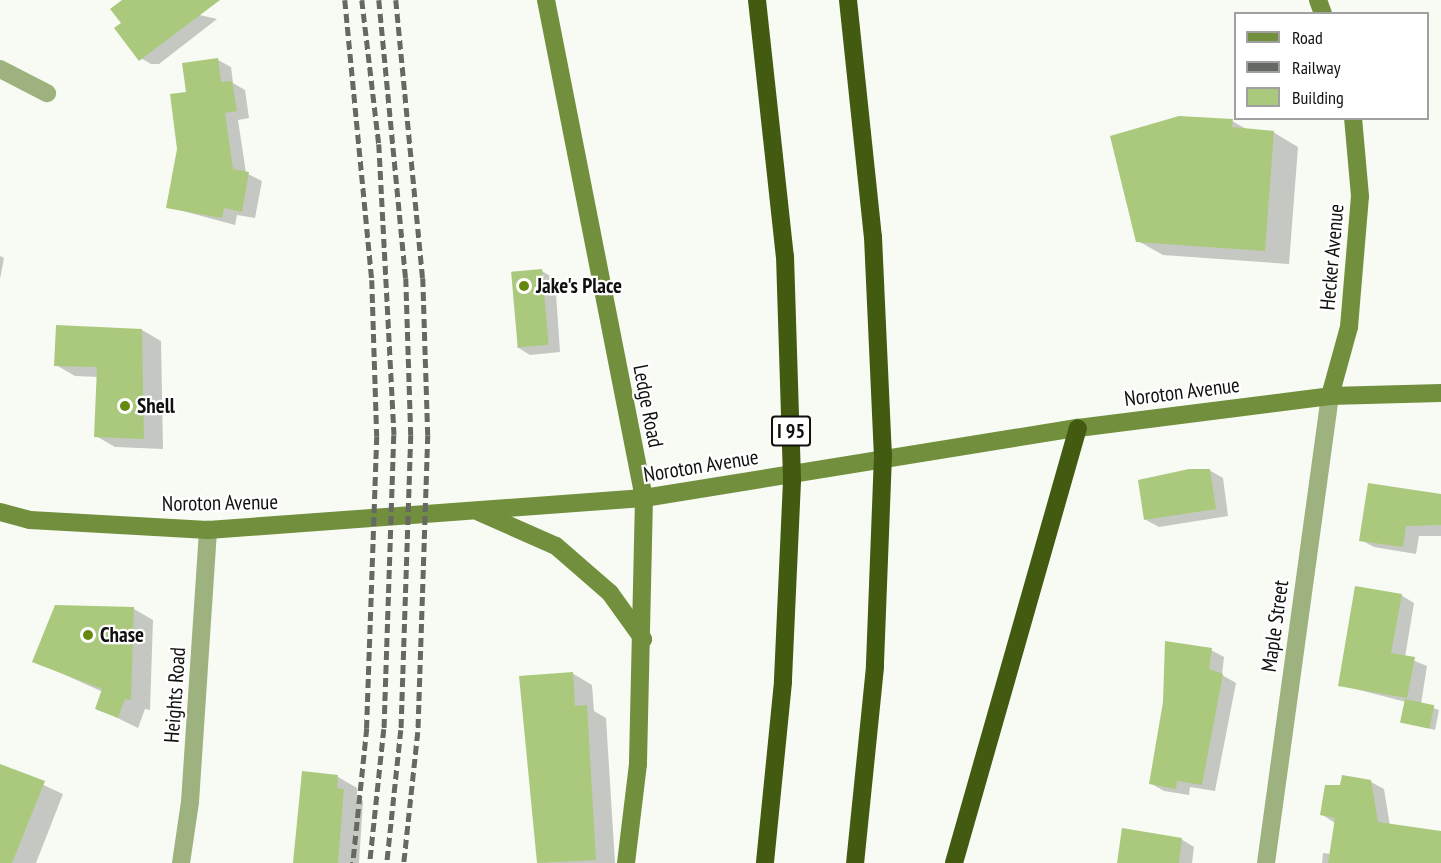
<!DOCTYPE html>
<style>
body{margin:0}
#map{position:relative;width:1441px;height:863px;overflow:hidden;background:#f7fbf3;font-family:"PT Sans Narrow",sans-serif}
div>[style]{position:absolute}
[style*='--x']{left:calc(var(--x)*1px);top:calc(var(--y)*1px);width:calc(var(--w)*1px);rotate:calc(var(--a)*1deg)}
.shadow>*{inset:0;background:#0003}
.building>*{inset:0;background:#abc97d;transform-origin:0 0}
.minor>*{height:18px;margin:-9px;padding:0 9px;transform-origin:9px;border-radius:9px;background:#9db27f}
.tertiary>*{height:18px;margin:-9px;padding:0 9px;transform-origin:9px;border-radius:9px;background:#9db27f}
.secondary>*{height:18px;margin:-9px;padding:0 9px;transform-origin:9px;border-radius:9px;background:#728f3e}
.motorway>*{height:18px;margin:-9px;padding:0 9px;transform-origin:9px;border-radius:9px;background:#435a11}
.rail>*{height:4.5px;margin-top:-2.25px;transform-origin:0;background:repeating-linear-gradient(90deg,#656863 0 9px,transparent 0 13.5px)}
.dots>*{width:16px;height:16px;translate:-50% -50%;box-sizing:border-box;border:3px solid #fff;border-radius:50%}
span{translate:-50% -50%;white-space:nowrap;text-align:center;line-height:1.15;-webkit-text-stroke:4.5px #fff;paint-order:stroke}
.shield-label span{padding:2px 4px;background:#fff;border:2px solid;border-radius:4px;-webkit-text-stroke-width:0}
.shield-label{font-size:20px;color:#10110f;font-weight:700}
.street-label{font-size:21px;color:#10110f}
.poi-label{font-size:21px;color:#10110f;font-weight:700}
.left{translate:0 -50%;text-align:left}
.legend{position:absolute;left:1234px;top:12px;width:195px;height:108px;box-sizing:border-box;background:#fff;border:2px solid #9fa09f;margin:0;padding:8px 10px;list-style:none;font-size:18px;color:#10110f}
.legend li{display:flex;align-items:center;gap:12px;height:30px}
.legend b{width:30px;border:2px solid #9fa09f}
</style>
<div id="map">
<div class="shadow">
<div style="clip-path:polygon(125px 0,167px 0,178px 10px,217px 19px,159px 64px,151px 64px,137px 56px,123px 24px)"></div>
<div style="clip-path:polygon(218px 60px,231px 67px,233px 83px,245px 90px,249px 118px,238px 120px,246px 173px,262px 181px,255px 218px,237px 215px,235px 225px,168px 207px,187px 93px)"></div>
<div style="clip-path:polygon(1232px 121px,1248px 130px,1273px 132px,1298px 147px,1289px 264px,1163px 255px,1138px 241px)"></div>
<div style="clip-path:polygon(0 256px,4px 258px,0 279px)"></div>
<div style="clip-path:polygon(542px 271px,555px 279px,560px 352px,530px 355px,517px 347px)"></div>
<div style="clip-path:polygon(142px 330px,161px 341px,163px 449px,115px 447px,96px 436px,98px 377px,75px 376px,56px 365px)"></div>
<div style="clip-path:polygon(1209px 470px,1223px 478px,1228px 516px,1159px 527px,1146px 520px)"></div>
<div style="clip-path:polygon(1441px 495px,1441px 536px,1419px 536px,1416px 554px,1374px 547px,1361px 540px)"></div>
<div style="clip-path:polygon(1401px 595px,1414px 603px,1405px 657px,1427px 666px,1421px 704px,1439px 710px,1435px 730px,1402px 721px,1406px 702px,1340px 685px)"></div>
<div style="clip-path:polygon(134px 609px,153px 620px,150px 710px,145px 709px,138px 728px,97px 708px,103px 692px,34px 661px)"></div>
<div style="clip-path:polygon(1211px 650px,1224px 657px,1222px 675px,1236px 683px,1215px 791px,1190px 787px,1189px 795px,1164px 791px,1150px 783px)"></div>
<div style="clip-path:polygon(572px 673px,592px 685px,594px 711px,606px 718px,615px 863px,539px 863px,521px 678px)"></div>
<div style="clip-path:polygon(0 765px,63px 794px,36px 863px,0 863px)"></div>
<div style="clip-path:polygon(338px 777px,357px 788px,357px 797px,363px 801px,359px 863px,294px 863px)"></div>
<div style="clip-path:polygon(1371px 782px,1384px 789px,1396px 863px,1322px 863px,1323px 853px,1331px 854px,1335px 823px,1321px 814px,1341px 786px)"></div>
<div style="clip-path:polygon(1181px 839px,1194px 847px,1192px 863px,1119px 863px)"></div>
</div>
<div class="building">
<div style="clip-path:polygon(122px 0,220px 0,139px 61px,114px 28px,121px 23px,110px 9px)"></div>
<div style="clip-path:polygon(218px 58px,221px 82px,232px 81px,237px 111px,225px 113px,233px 169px,249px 172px,242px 212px,224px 208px,222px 218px,166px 208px,177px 149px,170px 94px,186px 92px,182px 63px)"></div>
<div style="clip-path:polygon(1179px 116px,1233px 119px,1232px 127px,1274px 131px,1265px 251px,1136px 242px,1110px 136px)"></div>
<div style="left:542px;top:269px;width:76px;height:31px;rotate:85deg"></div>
<div style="clip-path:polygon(56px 325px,142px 329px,144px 439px,94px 437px,97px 367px,54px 366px)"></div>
<div style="clip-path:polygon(1189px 469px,1210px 469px,1216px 509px,1144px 520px,1138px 480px)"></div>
<div style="clip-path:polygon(1368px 483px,1441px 494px,1441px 525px,1406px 526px,1403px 547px,1359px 541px)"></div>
<div style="clip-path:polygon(1355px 586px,1402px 594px,1391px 653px,1415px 657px,1407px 698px,1338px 686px)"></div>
<div style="clip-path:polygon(55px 605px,134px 607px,131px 700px,125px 699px,118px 718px,95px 709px,102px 689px,32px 662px)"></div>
<div style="clip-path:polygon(1165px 641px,1212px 648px,1209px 669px,1223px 674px,1202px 785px,1177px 781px,1176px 789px,1149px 784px,1163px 702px)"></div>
<div style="clip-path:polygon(573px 672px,575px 706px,587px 705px,596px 860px,537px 863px,519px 676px)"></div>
<div style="left:1405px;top:699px;width:30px;height:24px;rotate:12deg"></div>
<div style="clip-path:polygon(0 764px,45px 781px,12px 863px,0 863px)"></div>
<div style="clip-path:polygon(302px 771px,338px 775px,337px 788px,344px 789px,338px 863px,293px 863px)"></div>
<div style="clip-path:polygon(1342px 775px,1371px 780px,1378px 822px,1441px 831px,1441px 863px,1328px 863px,1335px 818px,1320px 815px,1325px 785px,1340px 785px)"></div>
<div style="clip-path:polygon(1122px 828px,1182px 838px,1179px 863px,1117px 863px)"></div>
</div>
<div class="minor">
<div style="--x:0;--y:69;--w:53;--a:27.1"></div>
</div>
<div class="tertiary">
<div style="--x:181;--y:863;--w:62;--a:-81.6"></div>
<div style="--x:190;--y:802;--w:273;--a:-86.2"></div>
<div style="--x:1266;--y:863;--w:471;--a:-82.2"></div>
</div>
<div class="secondary">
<div style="--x:546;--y:0;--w:508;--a:78.87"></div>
<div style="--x:644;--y:498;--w:266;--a:91.3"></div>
<div style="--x:638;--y:764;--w:100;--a:96.9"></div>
<div style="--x:1318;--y:0;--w:15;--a:70"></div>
<div style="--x:1330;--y:396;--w:72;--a:-74.6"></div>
<div style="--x:1349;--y:327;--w:131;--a:-85.2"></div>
<div style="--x:1360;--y:196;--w:78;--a:-95.1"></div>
<div style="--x:0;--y:512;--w:31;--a:15"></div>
<div style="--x:30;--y:520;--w:178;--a:3.2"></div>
<div style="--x:208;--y:530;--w:437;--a:-4.2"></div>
<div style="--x:644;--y:498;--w:440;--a:-9.2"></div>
<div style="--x:1078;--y:428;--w:254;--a:-7.2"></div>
<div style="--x:1330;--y:396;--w:111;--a:-1.5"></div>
<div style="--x:479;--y:512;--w:84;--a:23.8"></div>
<div style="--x:556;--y:546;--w:72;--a:41"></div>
<div style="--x:610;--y:593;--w:57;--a:54.3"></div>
</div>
<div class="motorway">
<div style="--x:757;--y:0;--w:258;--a:83.8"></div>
<div style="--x:785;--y:256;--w:225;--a:88.2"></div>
<div style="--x:792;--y:481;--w:201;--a:92.6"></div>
<div style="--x:783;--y:682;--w:182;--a:95.7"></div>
<div style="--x:848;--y:0;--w:238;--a:84"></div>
<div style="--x:873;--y:237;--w:218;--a:87.4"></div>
<div style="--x:883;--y:455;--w:212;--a:92.2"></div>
<div style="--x:875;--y:667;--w:197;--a:95.8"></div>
<div style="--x:954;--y:863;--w:452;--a:-74.1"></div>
</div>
<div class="rail">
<div style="--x:345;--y:0;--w:281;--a:84.5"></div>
<div style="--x:372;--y:280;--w:156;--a:88.2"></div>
<div style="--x:377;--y:436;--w:292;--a:92"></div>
<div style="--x:367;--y:728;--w:136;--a:95.9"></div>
<div style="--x:362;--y:0;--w:145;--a:83.3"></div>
<div style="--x:379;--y:144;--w:291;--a:87"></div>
<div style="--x:394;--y:435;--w:294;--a:91.9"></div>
<div style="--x:384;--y:729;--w:135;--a:96"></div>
<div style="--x:379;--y:0;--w:279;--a:84.5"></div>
<div style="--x:406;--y:278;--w:157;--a:88.2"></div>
<div style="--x:411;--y:435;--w:295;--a:91.9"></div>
<div style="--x:401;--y:730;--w:134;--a:96"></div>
<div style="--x:396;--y:0;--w:279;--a:84.5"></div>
<div style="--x:423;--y:278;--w:157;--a:88.2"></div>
<div style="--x:428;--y:435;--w:297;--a:91.9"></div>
<div style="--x:418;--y:732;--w:132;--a:96.1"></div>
</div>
<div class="dots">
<div style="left:524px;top:286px;background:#65890e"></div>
<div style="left:125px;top:406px;background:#65890e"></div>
<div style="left:88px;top:635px;background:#65890e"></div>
</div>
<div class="shield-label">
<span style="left:791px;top:431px">I 95</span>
</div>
<div class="street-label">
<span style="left:1332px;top:257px;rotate:-85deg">Hecker Avenue</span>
<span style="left:1182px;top:392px;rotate:-7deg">Noroton Avenue</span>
<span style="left:648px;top:406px;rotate:79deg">Ledge Road</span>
<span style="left:701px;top:466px;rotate:-9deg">Noroton Avenue</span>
<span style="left:220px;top:503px;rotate:-1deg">Noroton Avenue</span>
<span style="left:1275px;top:626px;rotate:-82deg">Maple Street</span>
<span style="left:175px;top:695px;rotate:-86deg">Heights Road</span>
</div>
<div class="poi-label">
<span class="left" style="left:536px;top:286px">Jake's Place</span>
<span class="left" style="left:137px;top:406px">Shell</span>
<span class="left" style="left:100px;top:635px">Chase</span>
</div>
<ul class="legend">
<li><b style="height:8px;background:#728f3e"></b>Road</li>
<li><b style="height:8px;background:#656863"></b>Railway</li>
<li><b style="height:16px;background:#abc97d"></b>Building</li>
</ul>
</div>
